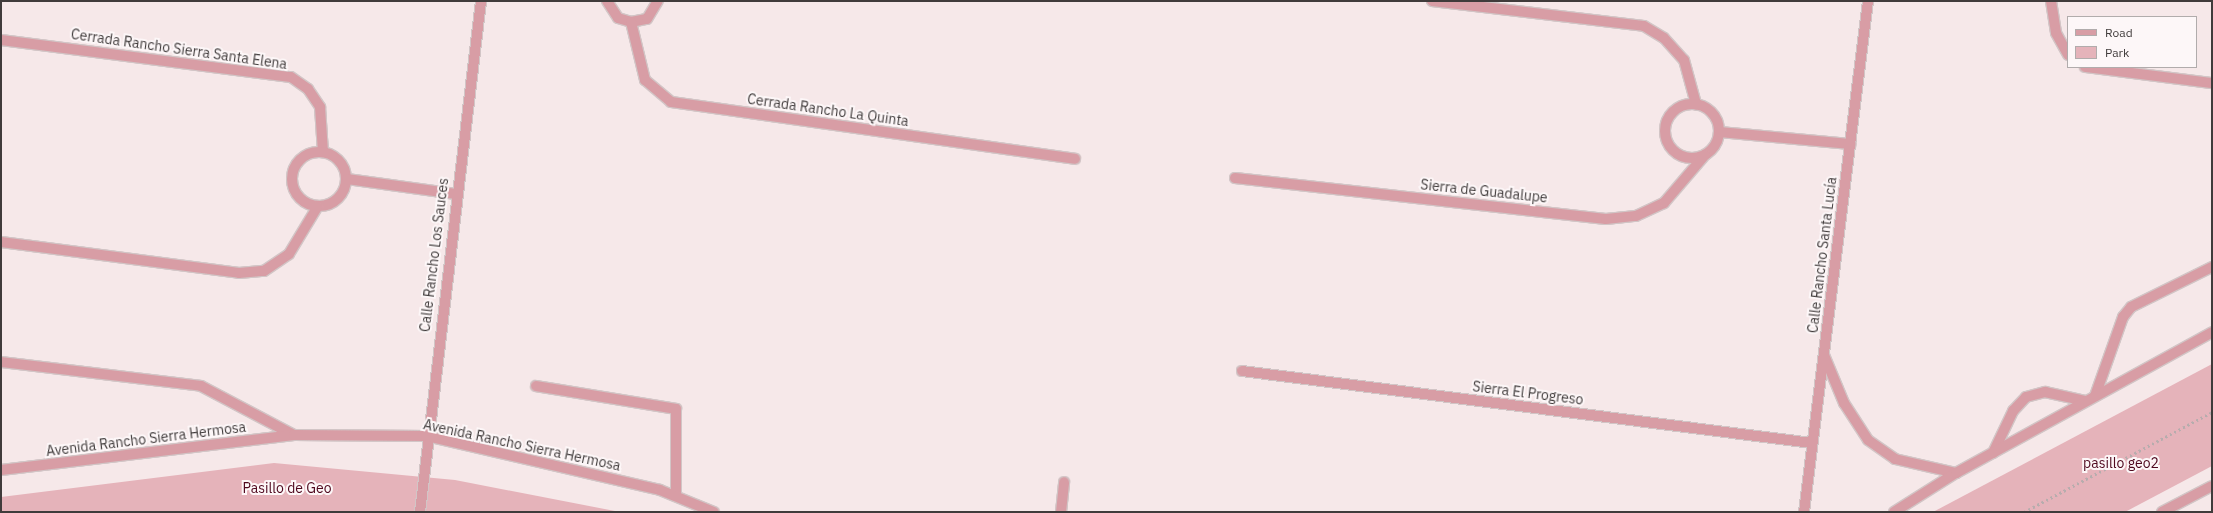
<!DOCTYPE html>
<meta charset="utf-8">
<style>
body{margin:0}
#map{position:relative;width:2213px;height:513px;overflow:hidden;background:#f6e8e9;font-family:"IBM Plex Sans",sans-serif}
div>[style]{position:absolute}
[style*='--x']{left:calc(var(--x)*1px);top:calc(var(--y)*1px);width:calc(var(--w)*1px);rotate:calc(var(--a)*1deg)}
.green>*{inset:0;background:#e5b3ba}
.path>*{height:2.5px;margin-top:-1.25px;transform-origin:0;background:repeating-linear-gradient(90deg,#b7acad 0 2px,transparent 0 5px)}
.roads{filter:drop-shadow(1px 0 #d2c5c6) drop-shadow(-1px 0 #d2c5c6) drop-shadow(0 1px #d2c5c6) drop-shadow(0 -1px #d2c5c6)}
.service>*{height:10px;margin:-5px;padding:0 5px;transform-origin:5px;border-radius:5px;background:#d89da5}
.minor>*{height:10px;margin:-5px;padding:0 5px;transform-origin:5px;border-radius:5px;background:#d89da5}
.minor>.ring{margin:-5px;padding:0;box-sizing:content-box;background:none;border:10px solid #d89da5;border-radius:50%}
.tertiary>*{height:10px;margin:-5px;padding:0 5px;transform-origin:5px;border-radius:5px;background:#d89da5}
span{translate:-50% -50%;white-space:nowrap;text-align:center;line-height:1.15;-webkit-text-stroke:4px #fdf7f8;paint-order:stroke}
.street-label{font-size:14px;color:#403b3b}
.park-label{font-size:14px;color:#4f081e}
.frame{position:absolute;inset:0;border:2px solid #403b3b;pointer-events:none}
.legend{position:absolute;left:2067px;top:16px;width:130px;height:52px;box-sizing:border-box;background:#fdf7f8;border:1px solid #b1acac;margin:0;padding:5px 7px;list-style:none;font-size:12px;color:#403b3b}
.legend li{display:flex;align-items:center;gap:8px;height:20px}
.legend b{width:20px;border:1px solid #b1acac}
</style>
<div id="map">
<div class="green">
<div style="clip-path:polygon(2212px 364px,2212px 466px,2125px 512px,1933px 512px)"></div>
<div style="clip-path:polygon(274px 463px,455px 480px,620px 512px,1px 512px,1px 497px)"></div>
</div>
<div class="path">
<div style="--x:2024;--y:512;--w:213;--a:-28"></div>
</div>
<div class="roads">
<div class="service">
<div style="--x:536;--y:386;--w:142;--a:9.3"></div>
<div style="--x:676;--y:409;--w:87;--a:90"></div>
</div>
<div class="minor">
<div style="--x:607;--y:1;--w:20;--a:57"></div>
<div style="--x:618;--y:18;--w:14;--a:17"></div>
<div style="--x:631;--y:22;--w:16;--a:-11"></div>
<div style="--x:647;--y:19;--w:21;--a:-59"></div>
<div style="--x:1432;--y:1;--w:213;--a:6.7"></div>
<div style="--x:1644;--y:26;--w:23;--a:31"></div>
<div style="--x:1664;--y:38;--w:30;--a:48"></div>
<div style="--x:1684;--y:60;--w:46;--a:74.7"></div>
<div style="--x:2051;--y:1;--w:32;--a:81"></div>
<div style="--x:2056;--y:33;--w:25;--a:61"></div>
<div style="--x:631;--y:22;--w:60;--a:76.4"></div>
<div style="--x:645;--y:80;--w:34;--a:40"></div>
<div style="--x:671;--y:102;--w:408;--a:8"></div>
<div style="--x:1;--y:40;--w:292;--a:7.3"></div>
<div style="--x:291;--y:77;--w:21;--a:35"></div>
<div style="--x:308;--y:89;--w:22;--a:56"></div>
<div style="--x:320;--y:107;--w:45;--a:86.2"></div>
<div style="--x:2085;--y:67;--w:128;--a:7.2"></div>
<div class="ring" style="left:1665px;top:104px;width:44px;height:44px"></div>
<div style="--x:1719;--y:132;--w:132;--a:5.2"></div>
<div class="ring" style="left:292px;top:152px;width:44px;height:44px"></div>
<div style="--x:1235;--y:178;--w:373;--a:6.3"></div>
<div style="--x:1606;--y:219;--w:30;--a:-6"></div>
<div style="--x:1636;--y:216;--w:31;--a:-25"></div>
<div style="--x:1664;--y:203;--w:63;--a:-49.5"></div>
<div style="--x:347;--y:179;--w:110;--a:7.8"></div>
<div style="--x:1;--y:242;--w:240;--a:7.4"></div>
<div style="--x:239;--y:273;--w:25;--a:-5"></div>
<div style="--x:264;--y:271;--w:30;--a:-34"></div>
<div style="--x:289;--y:254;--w:56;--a:-58.9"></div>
<div style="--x:1824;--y:355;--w:52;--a:67.4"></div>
<div style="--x:1844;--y:403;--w:44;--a:57"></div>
<div style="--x:1868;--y:440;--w:33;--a:35"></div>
<div style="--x:1895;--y:459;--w:63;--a:12.9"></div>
<div style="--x:1242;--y:371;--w:575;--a:7.2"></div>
<div style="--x:2095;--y:396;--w:84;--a:-70.5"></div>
<div style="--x:2123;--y:317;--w:13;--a:-51"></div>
<div style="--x:2131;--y:307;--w:90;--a:-26.3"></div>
<div style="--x:1993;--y:453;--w:47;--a:-64.5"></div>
<div style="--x:2013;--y:411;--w:19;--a:-47"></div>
<div style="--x:2026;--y:397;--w:20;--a:-15"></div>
<div style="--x:2045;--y:392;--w:42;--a:12.4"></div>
<div style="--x:420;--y:512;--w:515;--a:-83.19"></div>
<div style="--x:1061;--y:512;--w:30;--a:-84"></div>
<div style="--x:1804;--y:512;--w:515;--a:-82.86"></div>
</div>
<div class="tertiary">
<div style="--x:1;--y:362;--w:201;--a:6.8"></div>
<div style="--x:201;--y:386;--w:105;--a:27.8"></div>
<div style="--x:1;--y:470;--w:295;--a:-6.8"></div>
<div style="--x:294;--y:435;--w:132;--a:0.4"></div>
<div style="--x:426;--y:436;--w:240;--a:13"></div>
<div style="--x:660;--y:490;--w:58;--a:22.2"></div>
<div style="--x:1894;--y:512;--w:73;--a:-32.2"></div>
<div style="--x:1956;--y:473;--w:292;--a:-28.8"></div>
<div style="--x:2162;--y:512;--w:56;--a:-27.5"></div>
</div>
</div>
<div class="street-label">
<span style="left:179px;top:49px;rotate:8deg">Cerrada Rancho Sierra Santa Elena</span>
<span style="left:828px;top:110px;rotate:8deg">Cerrada Rancho La Quinta</span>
<span style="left:1484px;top:191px;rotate:6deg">Sierra de Guadalupe</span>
<span style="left:434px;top:255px;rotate:-83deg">Calle Rancho Los Sauces</span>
<span style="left:1822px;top:255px;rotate:-83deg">Calle Rancho Santa Lucía</span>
<span style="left:1528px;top:393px;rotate:7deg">Sierra El Progreso</span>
<span style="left:146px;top:439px;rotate:-7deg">Avenida Rancho Sierra Hermosa</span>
<span style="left:522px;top:445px;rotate:12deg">Avenida Rancho Sierra Hermosa</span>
</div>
<div class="park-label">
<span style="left:2121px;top:463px">pasillo geo2</span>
<span style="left:287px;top:488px">Pasillo de Geo</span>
</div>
<div class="frame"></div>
<ul class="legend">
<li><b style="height:5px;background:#d89da5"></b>Road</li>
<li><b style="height:11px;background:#e5b3ba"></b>Park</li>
</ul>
</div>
